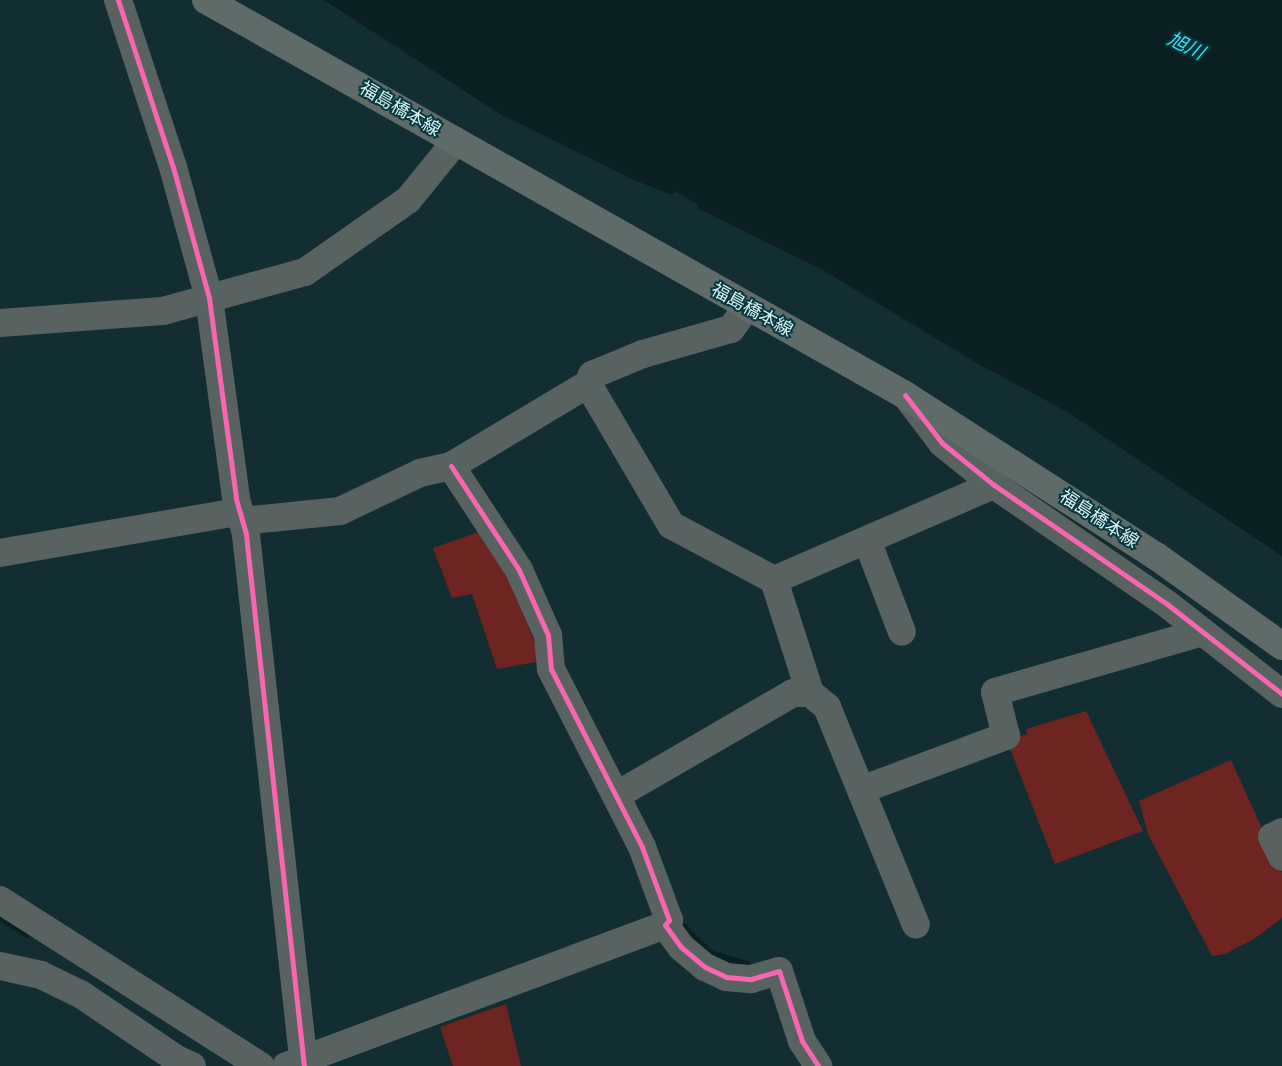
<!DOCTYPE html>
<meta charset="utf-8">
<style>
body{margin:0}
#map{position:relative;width:1282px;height:1066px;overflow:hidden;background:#132e32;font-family:Roboto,"Noto Sans JP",sans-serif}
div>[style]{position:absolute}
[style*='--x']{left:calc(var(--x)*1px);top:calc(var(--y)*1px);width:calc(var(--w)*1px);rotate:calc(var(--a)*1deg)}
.green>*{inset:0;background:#6e2521}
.water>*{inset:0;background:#0a1f22}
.stream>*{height:8px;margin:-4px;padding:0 4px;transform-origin:4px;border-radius:4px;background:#0a1f22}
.minor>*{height:28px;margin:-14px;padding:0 14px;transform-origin:14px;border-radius:14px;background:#586361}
.major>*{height:28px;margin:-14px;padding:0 14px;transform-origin:14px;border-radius:14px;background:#5e6b69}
.cycleway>*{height:5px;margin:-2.5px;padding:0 2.5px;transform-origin:2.5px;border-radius:2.5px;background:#f766af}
span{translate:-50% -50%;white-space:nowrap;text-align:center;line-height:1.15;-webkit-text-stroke:4px #06393f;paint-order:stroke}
.street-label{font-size:18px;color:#dbf3f6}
.water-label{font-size:19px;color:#41dcf0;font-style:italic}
</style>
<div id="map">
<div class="green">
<div style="clip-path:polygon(479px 532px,509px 577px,542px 661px,497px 669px,472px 594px,452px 598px,433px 548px)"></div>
<div style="clip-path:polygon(1086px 711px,1143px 831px,1055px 864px,1007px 741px,1027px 734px,1026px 729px)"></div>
<div style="clip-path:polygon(1231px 760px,1282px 873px,1282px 918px,1254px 939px,1225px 954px,1212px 956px,1148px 834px,1139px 801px)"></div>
<div style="clip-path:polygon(506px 1004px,521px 1066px,453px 1066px,440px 1027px)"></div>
</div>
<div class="water">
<div style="clip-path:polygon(324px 0,1282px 0,1282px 556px,1069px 413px,975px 362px,821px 269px,697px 208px,699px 205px,674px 191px,672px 195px,634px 180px,500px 114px)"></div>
</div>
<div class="stream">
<div style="--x:0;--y:917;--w:33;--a:31"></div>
<div style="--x:677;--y:931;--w:8;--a:-23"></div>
<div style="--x:684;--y:928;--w:37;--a:45"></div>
<div style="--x:710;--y:954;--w:38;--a:17"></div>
<div style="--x:746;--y:965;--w:9;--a:41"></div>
</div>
<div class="minor">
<div style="--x:118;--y:0;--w:176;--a:71.8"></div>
<div style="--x:173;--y:167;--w:136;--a:74.6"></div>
<div style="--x:209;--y:298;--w:203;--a:82.3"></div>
<div style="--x:236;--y:499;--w:37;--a:74"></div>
<div style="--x:246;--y:535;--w:534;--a:83.77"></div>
<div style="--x:0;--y:323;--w:163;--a:-4.2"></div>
<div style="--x:163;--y:311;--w:147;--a:-15.4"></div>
<div style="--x:305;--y:272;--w:126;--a:-35"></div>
<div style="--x:408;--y:200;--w:76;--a:-50.9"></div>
<div style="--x:588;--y:384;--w:164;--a:59.5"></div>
<div style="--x:671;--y:525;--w:117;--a:28.1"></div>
<div style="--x:774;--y:580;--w:119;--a:72.3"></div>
<div style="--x:908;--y:398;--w:56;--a:52.9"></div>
<div style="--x:942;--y:443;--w:67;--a:38.9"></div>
<div style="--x:994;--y:485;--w:210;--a:34.5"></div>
<div style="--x:1167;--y:604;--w:146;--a:38"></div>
<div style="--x:451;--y:466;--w:124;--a:56.8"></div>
<div style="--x:519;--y:570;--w:71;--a:66"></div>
<div style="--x:548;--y:635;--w:34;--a:85"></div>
<div style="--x:551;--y:669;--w:200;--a:62.9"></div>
<div style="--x:642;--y:847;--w:78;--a:69.7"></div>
<div style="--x:669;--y:920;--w:6;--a:129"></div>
<div style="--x:665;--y:925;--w:27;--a:54"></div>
<div style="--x:681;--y:947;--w:31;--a:40"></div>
<div style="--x:705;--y:967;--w:23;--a:25"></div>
<div style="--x:726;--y:977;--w:25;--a:5"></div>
<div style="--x:751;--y:979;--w:29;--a:-16"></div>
<div style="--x:779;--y:971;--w:74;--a:71.8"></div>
<div style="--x:802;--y:1041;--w:30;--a:57"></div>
<div style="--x:242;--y:521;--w:99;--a:-5.8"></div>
<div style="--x:340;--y:511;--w:89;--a:-25.4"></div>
<div style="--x:420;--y:473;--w:32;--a:-13"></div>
<div style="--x:451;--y:466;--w:160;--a:-30.9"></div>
<div style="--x:588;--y:384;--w:10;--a:-66"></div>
<div style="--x:592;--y:375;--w:55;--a:-22.4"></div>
<div style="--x:643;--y:354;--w:91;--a:-15.9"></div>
<div style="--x:731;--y:329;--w:27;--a:-54"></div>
<div style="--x:867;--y:540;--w:98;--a:69.2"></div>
<div style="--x:0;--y:553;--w:242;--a:-9.8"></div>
<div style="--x:774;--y:580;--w:240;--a:-23.4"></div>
<div style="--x:861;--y:790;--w:155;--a:-20.4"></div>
<div style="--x:1006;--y:736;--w:45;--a:-104"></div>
<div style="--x:995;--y:692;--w:216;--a:-16.1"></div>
<div style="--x:617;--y:795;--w:203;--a:-30.1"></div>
<div style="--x:793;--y:693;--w:17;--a:0"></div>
<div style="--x:810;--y:693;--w:22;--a:39"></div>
<div style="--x:827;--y:707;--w:235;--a:67.8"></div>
<div style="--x:1282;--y:832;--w:11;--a:153"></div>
<div style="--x:1272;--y:837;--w:22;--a:63"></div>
<div style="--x:0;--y:900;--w:309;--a:32.5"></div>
<div style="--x:0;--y:966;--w:42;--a:12.4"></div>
<div style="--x:41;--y:975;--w:46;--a:26"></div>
<div style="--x:82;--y:995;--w:116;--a:34.1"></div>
<div style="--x:178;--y:1060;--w:15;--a:23"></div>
<div style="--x:286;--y:1066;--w:404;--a:-20.4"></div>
</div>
<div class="major">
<div style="--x:206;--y:0;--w:803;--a:29.47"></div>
<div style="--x:905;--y:395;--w:298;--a:32.7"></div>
<div style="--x:1156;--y:556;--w:155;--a:35.5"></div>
</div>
<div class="cycleway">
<div style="--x:118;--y:0;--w:176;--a:71.8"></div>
<div style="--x:173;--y:167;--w:136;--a:74.6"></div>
<div style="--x:209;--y:298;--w:203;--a:82.3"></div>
<div style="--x:236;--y:499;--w:37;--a:74"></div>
<div style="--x:246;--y:535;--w:534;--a:83.77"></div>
<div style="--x:905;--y:395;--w:61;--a:52.4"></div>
<div style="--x:942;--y:443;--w:67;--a:38.9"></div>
<div style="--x:994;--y:485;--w:210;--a:34.5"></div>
<div style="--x:1167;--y:604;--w:146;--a:38"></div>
<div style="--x:451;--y:466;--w:124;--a:56.8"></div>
<div style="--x:519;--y:570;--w:71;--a:66"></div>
<div style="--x:548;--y:635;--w:34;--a:85"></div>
<div style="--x:551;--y:669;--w:200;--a:62.9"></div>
<div style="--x:642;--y:847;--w:78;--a:69.7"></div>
<div style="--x:669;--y:920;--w:6;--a:129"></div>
<div style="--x:665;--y:925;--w:27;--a:54"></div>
<div style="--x:681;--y:947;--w:31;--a:40"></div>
<div style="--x:705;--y:967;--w:23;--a:25"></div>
<div style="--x:726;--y:977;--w:25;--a:5"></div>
<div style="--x:751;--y:979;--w:29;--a:-16"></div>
<div style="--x:779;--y:971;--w:74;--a:71.8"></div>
<div style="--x:802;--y:1041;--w:30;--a:57"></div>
</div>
<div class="street-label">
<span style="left:400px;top:109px;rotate:30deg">福島橋本線</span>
<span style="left:752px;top:310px;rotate:29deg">福島橋本線</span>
<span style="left:1099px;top:519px;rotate:33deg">福島橋本線</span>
</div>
<div class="water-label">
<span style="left:1186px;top:46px;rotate:26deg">旭川</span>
</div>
</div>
